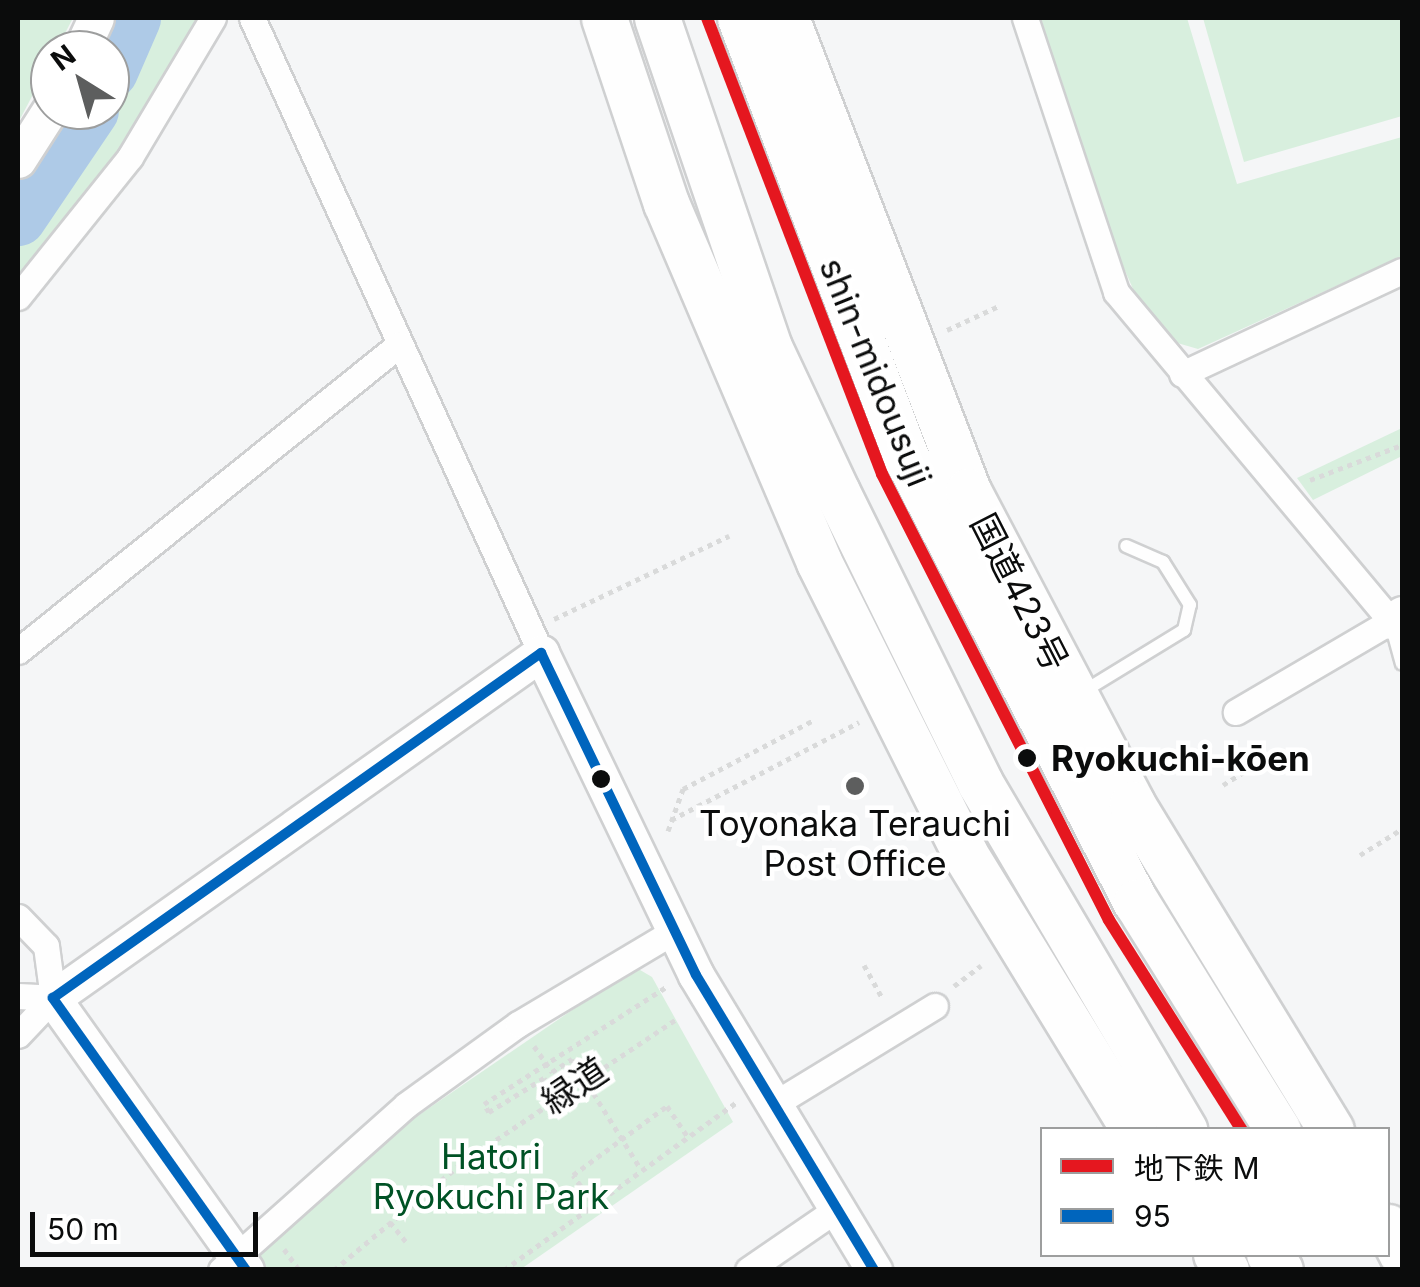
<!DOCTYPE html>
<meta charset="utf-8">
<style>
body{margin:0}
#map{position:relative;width:1420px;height:1287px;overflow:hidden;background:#f5f6f7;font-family:Inter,"Noto Sans JP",sans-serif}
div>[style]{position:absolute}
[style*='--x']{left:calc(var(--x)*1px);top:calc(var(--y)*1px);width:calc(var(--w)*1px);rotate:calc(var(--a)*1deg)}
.green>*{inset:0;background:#d8efde}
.river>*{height:55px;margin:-27.5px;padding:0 27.5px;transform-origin:27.5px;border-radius:27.5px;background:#aecae7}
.path>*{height:5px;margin-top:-2.5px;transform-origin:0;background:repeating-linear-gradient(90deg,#d9dada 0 5px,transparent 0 10px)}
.roads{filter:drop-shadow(2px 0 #cfd0d1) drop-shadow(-2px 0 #cfd0d1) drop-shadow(0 2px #cfd0d1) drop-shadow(0 -2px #cfd0d1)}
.lane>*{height:12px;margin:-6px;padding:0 6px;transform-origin:6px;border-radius:6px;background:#fefefe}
.street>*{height:25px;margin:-12.5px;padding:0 12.5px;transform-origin:12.5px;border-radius:12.5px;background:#fefefe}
.secondary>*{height:35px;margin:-17.5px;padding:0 17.5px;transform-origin:17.5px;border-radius:17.5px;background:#fefefe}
.highway>*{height:45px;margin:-22.5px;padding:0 22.5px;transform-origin:22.5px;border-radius:22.5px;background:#fefefe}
.bus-1>*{height:10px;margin:-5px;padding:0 5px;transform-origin:5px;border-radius:5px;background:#0065bd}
.metro-1>*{height:12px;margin:-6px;padding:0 6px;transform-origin:6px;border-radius:6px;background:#e5171f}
.dots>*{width:28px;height:28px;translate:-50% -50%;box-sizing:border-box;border:5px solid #fff;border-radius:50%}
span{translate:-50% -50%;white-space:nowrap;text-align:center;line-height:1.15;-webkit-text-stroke:9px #fff;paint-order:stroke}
.street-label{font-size:35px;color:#0b0c0c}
.stop-label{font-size:35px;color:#0b0c0c;font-weight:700}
.left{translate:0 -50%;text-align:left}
.poi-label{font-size:35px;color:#0b0c0c}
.park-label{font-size:35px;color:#005225}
.frame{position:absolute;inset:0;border:20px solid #0b0c0c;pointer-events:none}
.legend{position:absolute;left:1040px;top:1127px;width:350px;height:130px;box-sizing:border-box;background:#fff;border:2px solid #9d9e9e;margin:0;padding:12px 18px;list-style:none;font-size:30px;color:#0b0c0c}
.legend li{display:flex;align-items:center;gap:20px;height:50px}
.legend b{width:50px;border:2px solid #9d9e9e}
.north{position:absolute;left:30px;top:30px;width:100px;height:100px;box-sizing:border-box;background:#fff;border:2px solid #9d9e9e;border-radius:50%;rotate:323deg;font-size:28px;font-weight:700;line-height:40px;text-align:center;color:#0b0c0c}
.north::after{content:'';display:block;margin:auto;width:35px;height:45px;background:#5d5e5e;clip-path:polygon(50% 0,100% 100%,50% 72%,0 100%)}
.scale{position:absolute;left:30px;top:1212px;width:228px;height:45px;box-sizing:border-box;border:5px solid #0b0c0c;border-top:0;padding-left:12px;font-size:30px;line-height:35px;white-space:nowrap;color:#0b0c0c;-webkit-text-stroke:8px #fff;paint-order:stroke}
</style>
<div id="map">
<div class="green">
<div style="clip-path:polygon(18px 18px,73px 18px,18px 123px)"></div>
<div style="clip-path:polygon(143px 18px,198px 18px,120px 150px,18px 282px,18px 235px,110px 110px)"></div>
<div style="clip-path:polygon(1041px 18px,1187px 18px,1237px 184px,1402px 137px,1402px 256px,1198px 349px,1174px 342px,1137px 298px,1101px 216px)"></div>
<div style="clip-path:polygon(1203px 18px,1402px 18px,1402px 116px,1244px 162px)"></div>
<div style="clip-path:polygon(1402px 428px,1402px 456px,1313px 500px,1297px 478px)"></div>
<div style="clip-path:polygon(635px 967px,652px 977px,733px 1122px,521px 1269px,241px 1270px,416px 1117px)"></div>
</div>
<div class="river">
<div style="--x:110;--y:71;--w:58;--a:-66.5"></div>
<div style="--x:18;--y:218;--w:130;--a:-55.9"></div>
</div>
<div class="path">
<div style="--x:947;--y:330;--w:57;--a:-24.8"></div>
<div style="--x:1310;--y:480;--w:98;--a:-20.8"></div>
<div style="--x:554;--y:619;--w:194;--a:-25.4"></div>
<div style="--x:1163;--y:771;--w:23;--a:-29"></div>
<div style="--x:1223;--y:785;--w:28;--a:-32"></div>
<div style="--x:671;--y:820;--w:212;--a:-27.5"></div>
<div style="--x:668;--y:831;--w:45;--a:-70.3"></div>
<div style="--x:683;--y:789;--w:146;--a:-27.8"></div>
<div style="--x:1360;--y:855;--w:49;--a:-31.8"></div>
<div style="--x:864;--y:965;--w:39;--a:61"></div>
<div style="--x:954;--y:986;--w:34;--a:-37"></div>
<div style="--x:534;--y:1046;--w:32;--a:55"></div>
<div style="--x:552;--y:1072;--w:24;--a:-33"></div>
<div style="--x:572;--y:1059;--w:128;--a:58"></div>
<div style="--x:557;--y:1096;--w:22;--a:-126"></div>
<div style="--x:544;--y:1078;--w:65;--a:148.3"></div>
<div style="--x:489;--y:1112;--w:9;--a:-122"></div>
<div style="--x:484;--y:1104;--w:219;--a:-32.7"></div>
<div style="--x:592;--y:1202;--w:33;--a:-125"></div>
<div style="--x:573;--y:1175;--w:117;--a:-36.3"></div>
<div style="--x:667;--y:1106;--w:36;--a:56"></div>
<div style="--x:390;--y:1222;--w:28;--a:51"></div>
<div style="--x:284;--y:1249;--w:26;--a:54"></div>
<div style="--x:334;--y:1270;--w:168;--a:-39.9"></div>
<div style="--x:463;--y:1162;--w:257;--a:-33.8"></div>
<div style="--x:504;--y:1270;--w:287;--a:-35.8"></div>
</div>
<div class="roads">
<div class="lane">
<div style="--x:1391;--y:624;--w:41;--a:74.6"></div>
<div style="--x:1081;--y:693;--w:121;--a:-31.5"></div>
<div style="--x:1184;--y:630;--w:26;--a:-77"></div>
<div style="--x:1190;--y:605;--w:51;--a:-122.1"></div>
<div style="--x:1163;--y:562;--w:40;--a:-156.6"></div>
</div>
<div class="street">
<div style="--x:252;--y:18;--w:698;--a:65.53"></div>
<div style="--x:1025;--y:18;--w:289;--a:71.6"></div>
<div style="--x:1116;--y:292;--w:429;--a:50.1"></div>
<div style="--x:1391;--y:621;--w:180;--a:149.6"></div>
<div style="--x:18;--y:297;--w:179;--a:-51.3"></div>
<div style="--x:130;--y:157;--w:162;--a:-59.2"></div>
<div style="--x:1182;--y:374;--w:243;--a:-25.1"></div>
<div style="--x:18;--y:651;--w:489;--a:-38.8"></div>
<div style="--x:18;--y:917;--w:40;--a:46"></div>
<div style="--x:46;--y:946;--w:52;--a:82.3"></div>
<div style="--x:18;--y:996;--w:35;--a:3"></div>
<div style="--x:18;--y:1035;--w:51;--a:-46.6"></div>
<div style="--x:771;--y:1106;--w:192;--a:-31.4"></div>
<div style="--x:221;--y:1270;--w:248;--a:-41.7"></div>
<div style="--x:406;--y:1105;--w:138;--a:-35.9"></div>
<div style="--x:518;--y:1024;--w:182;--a:-30.8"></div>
<div style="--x:748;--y:1270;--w:104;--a:-34.5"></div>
</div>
<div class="secondary">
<div style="--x:81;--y:50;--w:35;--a:-65"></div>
<div style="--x:18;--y:160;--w:59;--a:-57.4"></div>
<div style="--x:1391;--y:621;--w:13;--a:-32"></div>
<div style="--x:246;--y:1270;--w:334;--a:-125.4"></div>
<div style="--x:53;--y:998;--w:598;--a:-35.26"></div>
<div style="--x:541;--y:653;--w:357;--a:64.3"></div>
<div style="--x:696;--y:975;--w:345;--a:58.9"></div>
</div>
<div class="highway">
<div style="--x:604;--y:18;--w:195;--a:71.5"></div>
<div style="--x:666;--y:203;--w:390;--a:66.9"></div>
<div style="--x:819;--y:562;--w:326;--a:63.4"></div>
<div style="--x:965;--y:854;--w:324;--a:58.5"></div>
<div style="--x:657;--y:18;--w:348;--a:71.2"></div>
<div style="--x:769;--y:347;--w:160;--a:64.9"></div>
<div style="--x:837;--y:492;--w:324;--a:63.8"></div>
<div style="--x:980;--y:783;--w:403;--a:59.5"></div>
<div style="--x:740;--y:18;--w:472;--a:69.3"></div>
<div style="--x:907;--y:459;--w:499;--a:62.7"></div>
<div style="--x:1136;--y:902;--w:269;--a:58.1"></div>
<div style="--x:786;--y:18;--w:507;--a:68.95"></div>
<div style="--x:968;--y:491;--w:353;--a:62.3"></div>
<div style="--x:1132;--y:804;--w:382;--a:58.6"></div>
<div style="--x:1388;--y:1227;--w:30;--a:63"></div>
<div style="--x:1216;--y:1254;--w:19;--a:58"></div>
<div style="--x:1269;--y:1254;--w:19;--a:55"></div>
</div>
</div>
<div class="bus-1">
<div style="--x:246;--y:1270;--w:334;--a:-125.4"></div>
<div style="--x:53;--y:998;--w:598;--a:-35.26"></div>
<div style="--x:541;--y:653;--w:357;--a:64.3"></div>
<div style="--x:696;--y:975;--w:345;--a:58.9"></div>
</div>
<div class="metro-1">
<div style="--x:707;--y:18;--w:488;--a:69"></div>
<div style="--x:882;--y:474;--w:500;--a:63.03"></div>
<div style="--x:1109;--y:920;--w:249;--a:57.7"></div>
</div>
<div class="dots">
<div style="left:1027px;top:758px;background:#0b0c0c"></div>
<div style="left:601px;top:779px;background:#0b0c0c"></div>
<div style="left:855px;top:786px;background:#5d5e5e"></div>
</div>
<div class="street-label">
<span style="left:876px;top:372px;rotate:68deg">shin-midousuji</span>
<span style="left:1020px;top:592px;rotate:63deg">国道423号</span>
<span style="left:574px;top:1085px;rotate:-34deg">緑道</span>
</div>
<div class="stop-label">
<span class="left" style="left:1051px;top:758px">Ryokuchi-kōen</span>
</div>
<div class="poi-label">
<span style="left:855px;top:843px">Toyonaka Terauchi<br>Post Office</span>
</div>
<div class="park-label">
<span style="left:491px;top:1176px">Hatori<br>Ryokuchi Park</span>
</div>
<div class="frame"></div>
<ul class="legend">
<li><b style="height:12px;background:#e5171f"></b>地下鉄 M</li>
<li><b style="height:12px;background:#0065bd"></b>95</li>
</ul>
<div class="north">N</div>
<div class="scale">50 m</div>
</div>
